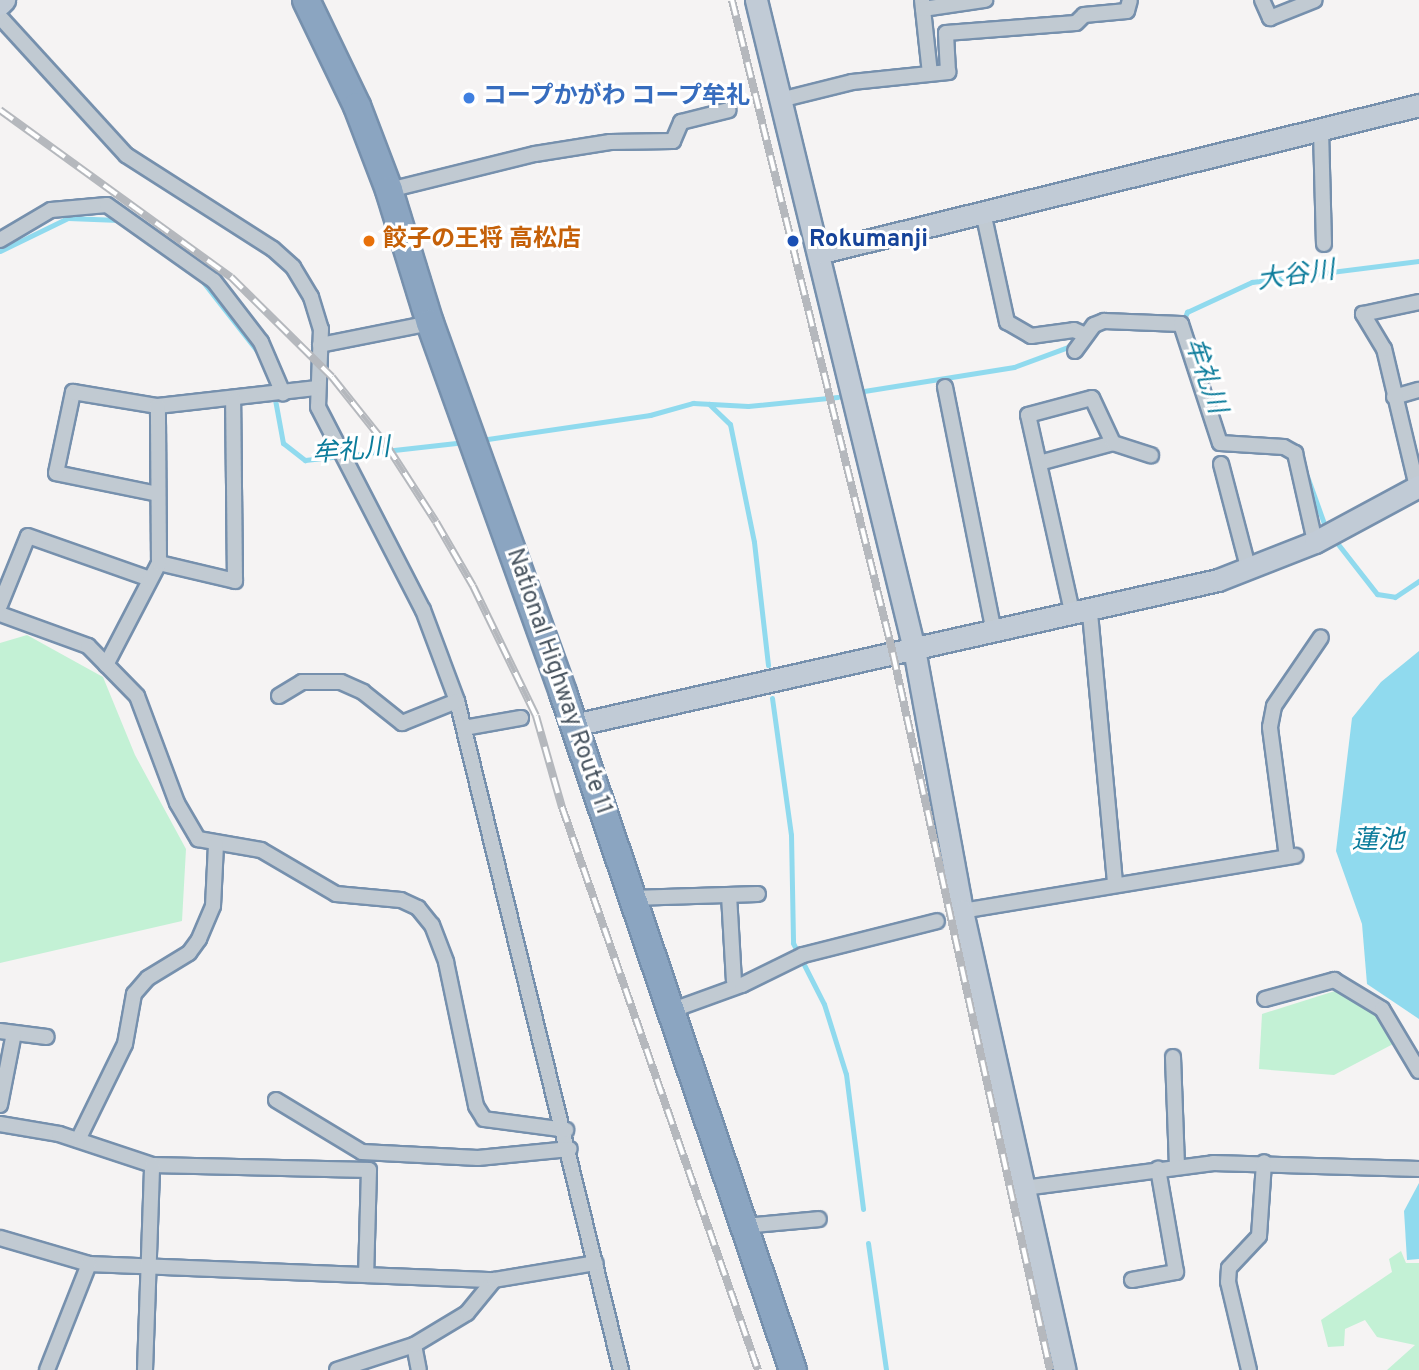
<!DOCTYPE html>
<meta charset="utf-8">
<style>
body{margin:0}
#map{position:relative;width:1419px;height:1370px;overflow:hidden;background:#f5f3f3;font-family:Overpass,"Noto Sans JP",sans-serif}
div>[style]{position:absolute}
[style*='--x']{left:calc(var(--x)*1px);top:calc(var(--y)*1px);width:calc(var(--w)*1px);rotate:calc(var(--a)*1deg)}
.green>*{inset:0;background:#c3f1d5}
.water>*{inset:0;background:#90daee}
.stream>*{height:5px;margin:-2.5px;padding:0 2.5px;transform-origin:2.5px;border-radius:2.5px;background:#90daee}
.roads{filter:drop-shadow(2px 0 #7690ad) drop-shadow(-2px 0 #7690ad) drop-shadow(0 2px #7690ad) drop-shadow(0 -2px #7690ad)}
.street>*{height:14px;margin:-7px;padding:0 7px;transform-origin:7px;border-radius:7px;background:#c1cad2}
.secondary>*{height:21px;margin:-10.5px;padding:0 10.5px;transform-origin:10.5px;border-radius:10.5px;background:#c1cbd6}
.highway>*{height:26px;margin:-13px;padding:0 13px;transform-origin:13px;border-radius:13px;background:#8ba5c1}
.rail>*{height:8px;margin-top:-4px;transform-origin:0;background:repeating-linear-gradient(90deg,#fff 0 16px,#b5b8bd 0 32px);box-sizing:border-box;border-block:2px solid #b5b8bd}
.dots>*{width:19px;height:19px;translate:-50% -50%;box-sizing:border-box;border:4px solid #fff;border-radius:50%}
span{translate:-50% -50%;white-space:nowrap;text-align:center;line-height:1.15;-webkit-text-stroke:6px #fff;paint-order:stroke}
.shop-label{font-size:24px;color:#366cbe;font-weight:700}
.left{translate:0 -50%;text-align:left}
.food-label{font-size:24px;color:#c56008;font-weight:700}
.transit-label{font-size:24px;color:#164399;font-weight:700}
.street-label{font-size:24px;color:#4a5661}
.water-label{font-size:26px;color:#0c7c9b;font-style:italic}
</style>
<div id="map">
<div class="green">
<div style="clip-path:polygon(27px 635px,103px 677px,135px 755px,186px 849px,182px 921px,0 963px,0 643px)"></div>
<div style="clip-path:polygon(1338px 990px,1375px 1011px,1395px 1043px,1334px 1075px,1259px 1069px,1262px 1014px)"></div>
<div style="clip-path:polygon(1401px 1251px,1406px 1263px,1419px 1263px,1419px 1370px,1387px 1370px,1415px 1345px,1377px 1337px,1365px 1320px,1345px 1329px,1344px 1346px,1328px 1347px,1321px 1320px,1392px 1272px,1389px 1259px)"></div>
</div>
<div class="water">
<div style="clip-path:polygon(1419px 651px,1419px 1019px,1367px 984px,1362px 924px,1336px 851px,1352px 718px,1381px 682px)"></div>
<div style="clip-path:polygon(1419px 1183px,1419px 1259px,1407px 1260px,1404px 1211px)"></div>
</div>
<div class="stream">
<div style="--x:0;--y:251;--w:76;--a:-25.9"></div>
<div style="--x:68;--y:218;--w:51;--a:2.2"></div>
<div style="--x:200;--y:278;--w:99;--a:52"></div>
<div style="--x:1184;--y:319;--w:8;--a:-67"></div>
<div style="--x:1187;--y:312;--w:72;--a:-24.8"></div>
<div style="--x:1252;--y:282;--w:168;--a:-7.2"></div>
<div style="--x:864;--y:391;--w:152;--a:-9.1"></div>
<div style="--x:1014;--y:367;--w:58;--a:-20.3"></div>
<div style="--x:1068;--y:347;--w:16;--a:-52"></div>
<div style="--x:274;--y:394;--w:50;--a:79.6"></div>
<div style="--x:283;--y:443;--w:28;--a:38"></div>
<div style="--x:305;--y:460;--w:161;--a:-6.4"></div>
<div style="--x:709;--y:404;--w:29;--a:44"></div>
<div style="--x:730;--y:424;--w:120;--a:78.5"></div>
<div style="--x:754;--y:542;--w:124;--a:83.5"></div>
<div style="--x:481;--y:440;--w:171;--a:-8.4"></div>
<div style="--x:650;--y:415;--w:45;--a:-15.6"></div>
<div style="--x:693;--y:403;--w:55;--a:3.1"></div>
<div style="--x:748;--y:406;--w:90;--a:-5.7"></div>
<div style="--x:1307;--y:476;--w:56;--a:70.3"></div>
<div style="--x:1334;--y:539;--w:70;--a:52"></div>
<div style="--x:1377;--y:594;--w:18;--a:9"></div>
<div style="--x:1395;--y:597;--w:29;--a:-34"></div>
<div style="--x:772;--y:698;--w:138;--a:82.1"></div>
<div style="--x:791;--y:835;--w:108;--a:88.9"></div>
<div style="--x:793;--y:943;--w:68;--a:63.1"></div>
<div style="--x:824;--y:1004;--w:73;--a:72.6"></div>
<div style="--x:846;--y:1074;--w:136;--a:82.8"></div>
<div style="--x:868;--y:1243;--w:128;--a:81.9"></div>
</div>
<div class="roads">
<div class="street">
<div style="--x:922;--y:0;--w:74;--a:83.8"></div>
<div style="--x:1262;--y:0;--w:20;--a:66"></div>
<div style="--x:1270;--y:18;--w:48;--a:-21.8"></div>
<div style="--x:923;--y:9;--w:63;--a:-8.3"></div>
<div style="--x:0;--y:17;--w:187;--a:47.6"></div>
<div style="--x:126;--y:155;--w:174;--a:32.6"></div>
<div style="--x:273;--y:249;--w:27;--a:42"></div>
<div style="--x:293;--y:267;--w:35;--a:59"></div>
<div style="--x:311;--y:297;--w:34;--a:73"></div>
<div style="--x:321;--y:329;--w:78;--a:92.2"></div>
<div style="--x:318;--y:407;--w:229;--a:62.7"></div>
<div style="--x:423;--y:610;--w:97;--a:69.5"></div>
<div style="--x:457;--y:701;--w:689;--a:76.23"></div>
<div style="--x:780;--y:100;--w:74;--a:-14"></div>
<div style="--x:852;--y:82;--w:97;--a:-5.9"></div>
<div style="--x:948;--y:72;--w:39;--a:-93"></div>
<div style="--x:946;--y:33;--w:130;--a:-4.4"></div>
<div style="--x:1076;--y:23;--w:11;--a:-45"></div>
<div style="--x:1084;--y:15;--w:43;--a:-5.3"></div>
<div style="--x:1127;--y:11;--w:11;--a:-75"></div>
<div style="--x:1321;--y:130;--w:114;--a:88.5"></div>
<div style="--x:389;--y:190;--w:150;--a:-13.9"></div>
<div style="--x:535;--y:154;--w:76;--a:-9.1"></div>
<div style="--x:610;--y:142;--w:63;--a:-0.9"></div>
<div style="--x:673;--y:141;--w:21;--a:-67"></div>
<div style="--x:681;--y:122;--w:49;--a:-14"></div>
<div style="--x:983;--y:212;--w:113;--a:77.7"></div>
<div style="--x:1007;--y:322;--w:28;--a:30"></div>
<div style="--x:1031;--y:336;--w:43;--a:-7.9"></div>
<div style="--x:1074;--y:330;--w:13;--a:23"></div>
<div style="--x:0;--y:240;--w:59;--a:-30.5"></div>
<div style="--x:51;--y:210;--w:56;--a:-5.1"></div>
<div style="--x:107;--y:205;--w:131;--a:35.4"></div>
<div style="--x:214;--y:281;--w:77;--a:52.4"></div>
<div style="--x:261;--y:342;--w:56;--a:66.7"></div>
<div style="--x:320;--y:345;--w:112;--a:-11.3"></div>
<div style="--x:1075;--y:351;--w:32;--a:-54"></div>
<div style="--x:1094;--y:325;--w:11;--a:-22"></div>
<div style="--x:1104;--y:321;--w:77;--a:2.2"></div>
<div style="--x:1181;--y:324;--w:125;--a:71.9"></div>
<div style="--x:1220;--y:443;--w:64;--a:3.6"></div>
<div style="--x:1284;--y:447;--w:13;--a:29"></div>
<div style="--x:1295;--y:453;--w:91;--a:77.3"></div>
<div style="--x:945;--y:387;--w:250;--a:78.7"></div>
<div style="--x:1394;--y:397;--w:26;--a:-16"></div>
<div style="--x:1039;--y:463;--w:77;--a:-15.1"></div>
<div style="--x:1221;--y:464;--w:111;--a:75.3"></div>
<div style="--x:1417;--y:487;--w:142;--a:-103.4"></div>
<div style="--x:1384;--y:349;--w:41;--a:-121"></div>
<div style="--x:1363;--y:314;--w:57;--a:-12.1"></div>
<div style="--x:158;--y:494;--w:104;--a:-168.4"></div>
<div style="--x:56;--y:473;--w:83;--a:-78.1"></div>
<div style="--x:73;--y:392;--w:86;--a:9.4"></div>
<div style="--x:158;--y:406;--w:160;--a:-6.5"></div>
<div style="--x:159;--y:563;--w:78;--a:13.3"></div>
<div style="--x:235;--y:581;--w:181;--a:-90.6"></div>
<div style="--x:0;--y:605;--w:74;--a:-67.9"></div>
<div style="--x:28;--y:536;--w:129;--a:19.4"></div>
<div style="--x:1090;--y:613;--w:273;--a:84.7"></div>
<div style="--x:0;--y:614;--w:94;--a:20"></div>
<div style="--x:88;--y:646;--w:70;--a:45.6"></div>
<div style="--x:137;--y:696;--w:114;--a:69.5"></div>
<div style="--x:177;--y:803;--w:42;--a:59.7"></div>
<div style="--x:198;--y:839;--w:64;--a:9.9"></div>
<div style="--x:261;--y:850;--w:87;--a:30.4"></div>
<div style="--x:336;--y:894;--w:65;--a:5.3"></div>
<div style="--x:401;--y:900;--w:19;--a:25"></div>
<div style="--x:418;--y:908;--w:22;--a:51"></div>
<div style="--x:432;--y:925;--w:40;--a:69"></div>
<div style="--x:446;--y:962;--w:147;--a:78.2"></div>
<div style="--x:476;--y:1106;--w:15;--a:58"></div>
<div style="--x:484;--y:1119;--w:83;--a:7.6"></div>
<div style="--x:1073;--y:616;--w:206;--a:-102.6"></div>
<div style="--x:1028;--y:415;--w:66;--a:-14.9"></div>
<div style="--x:1092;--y:398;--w:50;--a:65"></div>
<div style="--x:1113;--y:443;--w:40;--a:18"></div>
<div style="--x:106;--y:665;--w:115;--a:-62.5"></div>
<div style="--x:159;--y:563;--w:157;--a:-90.4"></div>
<div style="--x:279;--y:696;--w:27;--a:-31"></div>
<div style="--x:302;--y:682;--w:39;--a:0"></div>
<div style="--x:341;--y:682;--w:24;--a:24"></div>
<div style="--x:363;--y:692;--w:50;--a:38.5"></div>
<div style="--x:402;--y:723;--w:59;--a:-21.8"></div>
<div style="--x:464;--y:728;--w:58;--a:-10"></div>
<div style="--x:1287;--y:857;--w:131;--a:-97.5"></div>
<div style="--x:1270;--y:727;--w:21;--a:-79"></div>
<div style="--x:1274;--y:706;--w:83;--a:-55.7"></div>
<div style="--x:729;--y:895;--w:86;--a:86.7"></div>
<div style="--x:632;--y:898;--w:126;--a:-1.8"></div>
<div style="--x:962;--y:911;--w:338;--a:-9.4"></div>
<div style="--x:1265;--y:999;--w:72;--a:-15.4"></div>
<div style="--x:1334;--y:980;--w:56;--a:31.1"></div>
<div style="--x:1382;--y:1009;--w:72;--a:59.2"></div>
<div style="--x:670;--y:1011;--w:77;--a:-19.9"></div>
<div style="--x:742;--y:985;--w:68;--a:-26.2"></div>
<div style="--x:803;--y:955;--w:138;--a:-14.2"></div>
<div style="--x:0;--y:1031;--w:47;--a:7.3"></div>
<div style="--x:1173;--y:1057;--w:110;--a:87.9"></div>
<div style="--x:276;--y:1100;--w:100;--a:31.2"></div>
<div style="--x:362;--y:1152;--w:116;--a:3"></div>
<div style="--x:478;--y:1158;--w:92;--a:-5.6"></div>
<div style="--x:0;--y:1105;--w:73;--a:-79"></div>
<div style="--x:0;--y:1124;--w:60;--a:9.6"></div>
<div style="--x:59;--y:1134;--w:98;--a:18.4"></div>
<div style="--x:152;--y:1165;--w:217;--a:1.3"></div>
<div style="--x:369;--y:1170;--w:105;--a:91.6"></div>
<div style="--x:78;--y:1140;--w:107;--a:-63.9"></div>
<div style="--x:125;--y:1044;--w:51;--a:-79.8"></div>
<div style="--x:134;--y:994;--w:21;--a:-49"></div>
<div style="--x:148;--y:978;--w:48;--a:-31.4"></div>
<div style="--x:189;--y:953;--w:17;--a:-54"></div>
<div style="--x:199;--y:939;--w:36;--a:-67"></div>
<div style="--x:213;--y:906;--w:61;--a:-87.2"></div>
<div style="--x:1024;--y:1188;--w:191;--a:-7.5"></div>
<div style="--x:1213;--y:1163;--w:206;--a:1.7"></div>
<div style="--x:744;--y:1226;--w:75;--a:-5.3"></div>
<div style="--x:0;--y:1238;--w:93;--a:16.3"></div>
<div style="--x:89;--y:1264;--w:405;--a:2.3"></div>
<div style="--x:1132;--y:1280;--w:45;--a:-10.3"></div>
<div style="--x:1176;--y:1272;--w:105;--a:-99.9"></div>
<div style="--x:414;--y:1345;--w:25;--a:79"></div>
<div style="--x:47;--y:1370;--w:114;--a:-68.4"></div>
<div style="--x:145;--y:1370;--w:205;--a:-88"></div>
<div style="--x:337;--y:1370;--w:81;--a:-18"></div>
<div style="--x:414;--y:1345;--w:62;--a:-31.1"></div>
<div style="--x:467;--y:1313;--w:43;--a:-50.7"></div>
<div style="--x:494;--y:1280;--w:103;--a:-9.5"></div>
<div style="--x:1249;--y:1370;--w:90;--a:-103.4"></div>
<div style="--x:1228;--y:1282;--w:14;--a:-86"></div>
<div style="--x:1229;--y:1268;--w:44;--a:-46.8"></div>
<div style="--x:1259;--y:1236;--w:74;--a:-86.1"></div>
</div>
<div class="secondary">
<div style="--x:756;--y:0;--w:668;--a:76.32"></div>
<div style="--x:914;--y:649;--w:266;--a:79.6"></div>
<div style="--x:962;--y:911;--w:470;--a:77.4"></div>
<div style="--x:0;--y:4;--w:6;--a:-45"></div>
<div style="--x:818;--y:253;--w:619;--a:-13.83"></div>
<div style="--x:574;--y:725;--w:660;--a:-12.69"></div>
<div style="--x:1218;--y:580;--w:104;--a:-21.4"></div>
<div style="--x:1315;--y:542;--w:118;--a:-28.3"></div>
</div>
<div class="highway">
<div style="--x:306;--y:0;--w:118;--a:64.3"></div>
<div style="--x:357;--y:106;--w:90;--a:69.1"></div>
<div style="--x:389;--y:190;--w:139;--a:72.9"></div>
<div style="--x:430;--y:323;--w:393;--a:70.2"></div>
<div style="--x:563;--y:693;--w:715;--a:71.24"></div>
</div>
</div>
<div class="rail">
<div style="--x:732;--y:0;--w:674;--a:76.17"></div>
<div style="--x:893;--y:654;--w:733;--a:77.63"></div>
<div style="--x:0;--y:110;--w:285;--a:35.9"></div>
<div style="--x:231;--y:277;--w:142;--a:44.7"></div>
<div style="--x:332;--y:377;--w:88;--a:51.4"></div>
<div style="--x:387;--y:446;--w:90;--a:57.2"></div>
<div style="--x:436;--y:522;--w:74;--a:60"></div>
<div style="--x:473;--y:586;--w:144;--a:64.1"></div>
<div style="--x:536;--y:716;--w:95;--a:74.1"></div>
<div style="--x:562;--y:807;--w:596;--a:70.81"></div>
</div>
<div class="dots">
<div style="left:469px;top:98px;background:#3f7fe0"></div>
<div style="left:369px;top:241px;background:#e8710a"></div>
<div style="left:793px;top:241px;background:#1a4fb4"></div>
</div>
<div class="shop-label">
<span class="left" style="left:483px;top:98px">コープかがわ コープ牟礼</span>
</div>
<div class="food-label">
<span class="left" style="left:383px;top:241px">餃子の王将 高松店</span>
</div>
<div class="transit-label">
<span class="left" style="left:809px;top:241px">Rokumanji</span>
</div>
<div class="street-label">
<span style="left:558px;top:682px;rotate:71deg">National Highway Route 11</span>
</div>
<div class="water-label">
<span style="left:1296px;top:277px;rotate:-8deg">大谷川</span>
<span style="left:1204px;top:376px;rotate:71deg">牟礼川</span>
<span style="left:351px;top:452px;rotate:-5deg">牟礼川</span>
<span style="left:1378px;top:842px">蓮池</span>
</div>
</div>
